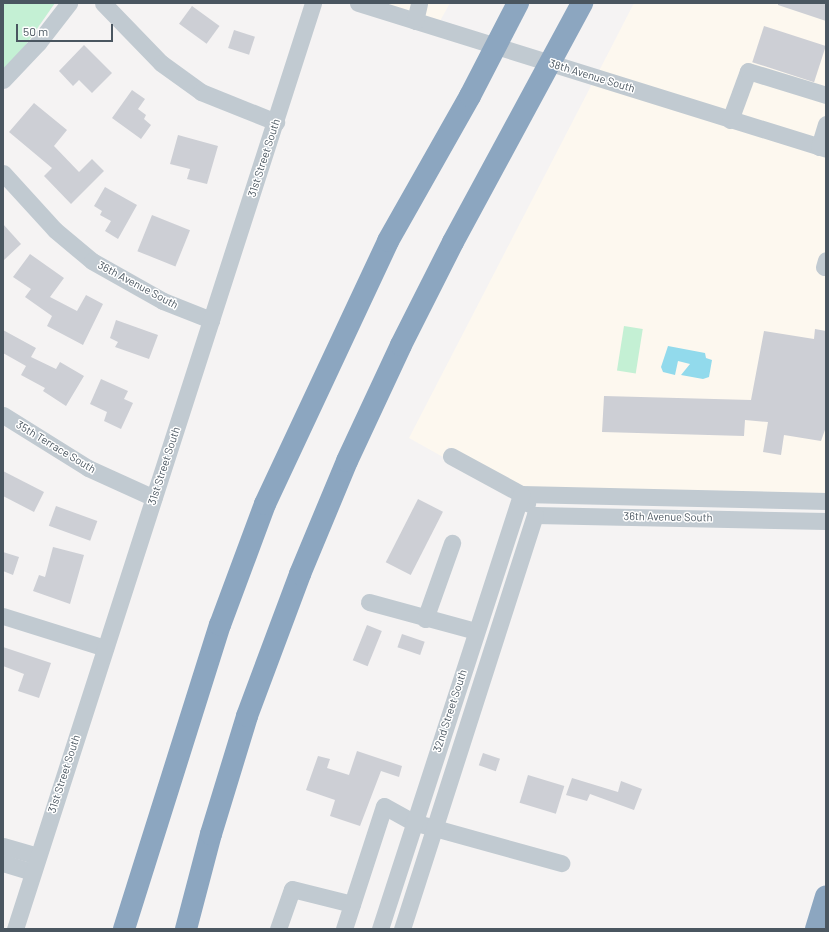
<!DOCTYPE html>
<style>
body{margin:0}
#map{position:relative;width:829px;height:932px;overflow:hidden;background:#f5f3f3;font-family:Barlow,sans-serif}
div>[style]{position:absolute}
[style*='--x']{left:calc(var(--x)*1px);top:calc(var(--y)*1px);width:calc(var(--w)*1px);rotate:calc(var(--a)*1deg)}
.commercial>*{inset:0;background:#fdf8ef}
.green>*{inset:0;background:#c4f0d4;transform-origin:0 0}
.water>*{inset:0;background:#92daec}
.building>*{inset:0;background:#cdcfd5;transform-origin:0 0}
.minor>*{height:17px;margin:-8.5px;padding:0 8.5px;transform-origin:8.5px;border-radius:8.5px;background:#c1cad1}
.highway>*{height:22px;margin:-11px;padding:0 11px;transform-origin:11px;border-radius:11px;background:#8ca6c0}
span{translate:-50% -50%;white-space:nowrap;text-align:center;line-height:1.15;-webkit-text-stroke:3px #fff;paint-order:stroke}
.street-label{font-size:11px;color:#4a5660}
.frame{position:absolute;inset:0;border:4px solid #4a5660;pointer-events:none}
.scale{position:absolute;left:16px;top:24px;width:97px;height:18px;box-sizing:border-box;border:2px solid #4a5660;border-top:0;padding-left:5px;font-size:12px;line-height:14px;white-space:nowrap;color:#4a5660;-webkit-text-stroke:3px #fff;paint-order:stroke}
</style>
<div id="map">
<div class="commercial">
<div style="clip-path:polygon(383px 3px,450px 3px,440px 21px)"></div>
<div style="clip-path:polygon(634px 3px,826px 3px,826px 142px,599px 71px)"></div>
<div style="clip-path:polygon(592px 84px,826px 157px,826px 493px,525px 487px,448px 447px,443px 457px,409px 438px)"></div>
</div>
<div class="green">
<div style="clip-path:polygon(55px 3px,25px 46px,3px 70px,3px 4px)"></div>
<div style="left:624px;top:326px;width:19px;height:45px;rotate:9deg"></div>
</div>
<div class="water">
<div style="clip-path:polygon(668px 346px,705px 353px,706px 358px,712px 360px,709px 377px,703px 379px,681px 375px,690px 364px,678px 361px,675px 375px,663px 372px,661px 367px)"></div>
</div>
<div class="building">
<div style="clip-path:polygon(778px 3px,826px 3px,826px 21px,778px 5px)"></div>
<div style="left:192px;top:6px;width:34px;height:22px;rotate:36deg"></div>
<div style="left:764px;top:26px;width:65px;height:38px;rotate:18deg"></div>
<div style="left:234px;top:30px;width:22px;height:19px;rotate:18deg"></div>
<div style="clip-path:polygon(84px 45px,112px 73px,92px 93px,79px 80px,73px 86px,59px 71px)"></div>
<div style="clip-path:polygon(132px 90px,145px 99px,138px 109px,146px 115px,144px 119px,151px 125px,141px 139px,112px 118px)"></div>
<div style="clip-path:polygon(34px 103px,67px 130px,54px 146px,79px 172px,92px 159px,104px 171px,71px 204px,44px 176px,52px 168px,9px 132px)"></div>
<div style="clip-path:polygon(178px 135px,218px 146px,207px 184px,187px 179px,190px 169px,170px 164px)"></div>
<div style="clip-path:polygon(105px 187px,137px 205px,118px 239px,105px 231px,111px 221px,100px 215px,102px 211px,94px 206px)"></div>
<div style="left:152px;top:215px;width:41px;height:39px;rotate:22deg"></div>
<div style="clip-path:polygon(3px 224px,21px 244px,3px 261px)"></div>
<div style="clip-path:polygon(30px 254px,64px 278px,50px 297px,77px 311px,86px 295px,103px 304px,83px 345px,47px 326px,52px 316px,25px 297px,31px 289px,13px 277px)"></div>
<div style="clip-path:polygon(116px 320px,158px 335px,149px 359px,115px 347px,118px 342px,110px 338px)"></div>
<div style="clip-path:polygon(815px 329px,826px 331px,826px 427px,821px 441px,784px 435px,781px 455px,763px 452px,768px 422px,745px 420px,744px 436px,602px 432px,604px 396px,751px 400px,764px 331px,814px 339px)"></div>
<div style="clip-path:polygon(3px 330px,36px 348px,31px 357px,56px 369px,60px 362px,84px 376px,66px 406px,43px 391px,45px 388px,21px 375px,26px 366px,3px 353px)"></div>
<div style="clip-path:polygon(101px 379px,128px 391px,124px 399px,133px 403px,121px 429px,104px 421px,107px 412px,90px 404px)"></div>
<div style="clip-path:polygon(3px 471px,44px 492px,34px 512px,3px 496px)"></div>
<div style="left:418px;top:499px;width:28px;height:71px;rotate:27deg"></div>
<div style="left:56px;top:506px;width:44px;height:21px;rotate:20deg"></div>
<div style="clip-path:polygon(53px 547px,84px 555px,70px 604px,33px 591px,39px 575px,45px 577px)"></div>
<div style="clip-path:polygon(3px 552px,19px 557px,13px 575px,3px 571px)"></div>
<div style="left:367px;top:625px;width:16px;height:38px;rotate:22deg"></div>
<div style="left:402px;top:634px;width:24px;height:14px;rotate:19deg"></div>
<div style="clip-path:polygon(3px 647px,51px 663px,39px 698px,18px 691px,24px 674px,3px 666px)"></div>
<div style="clip-path:polygon(357px 751px,402px 766px,399px 777px,381px 771px,360px 826px,330px 816px,335px 800px,306px 790px,318px 756px,330px 759px,327px 768px,349px 775px)"></div>
<div style="left:483px;top:753px;width:18px;height:13px;rotate:19deg"></div>
<div style="left:528px;top:775px;width:38px;height:29px;rotate:17deg"></div>
<div style="clip-path:polygon(572px 778px,618px 792px,621px 781px,642px 789px,634px 810px,590px 794px,587px 801px,566px 795px)"></div>
</div>
<div class="minor">
<div style="--x:103;--y:3;--w:83;--a:46"></div>
<div style="--x:161;--y:63;--w:49;--a:35.9"></div>
<div style="--x:201;--y:92;--w:81;--a:21.8"></div>
<div style="--x:358;--y:3;--w:490;--a:17.3"></div>
<div style="--x:415;--y:21;--w:18;--a:-77"></div>
<div style="--x:3;--y:80;--w:51;--a:-46.6"></div>
<div style="--x:38;--y:43;--w:51;--a:-52.2"></div>
<div style="--x:730;--y:120;--w:52;--a:-69.8"></div>
<div style="--x:748;--y:71;--w:82;--a:17.1"></div>
<div style="--x:819;--y:147;--w:24;--a:-73"></div>
<div style="--x:3;--y:173;--w:77;--a:47.6"></div>
<div style="--x:55;--y:230;--w:48;--a:40"></div>
<div style="--x:92;--y:261;--w:81;--a:29.4"></div>
<div style="--x:163;--y:301;--w:52;--a:21.6"></div>
<div style="--x:824;--y:267;--w:7;--a:-74"></div>
<div style="--x:3;--y:415;--w:100;--a:31.9"></div>
<div style="--x:88;--y:468;--w:72;--a:24.4"></div>
<div style="--x:451;--y:456;--w:80;--a:28.5"></div>
<div style="--x:521;--y:494;--w:11;--a:56"></div>
<div style="--x:521;--y:494;--w:305;--a:1.3"></div>
<div style="--x:535;--y:515;--w:291;--a:1.2"></div>
<div style="--x:369;--y:602;--w:111;--a:15.2"></div>
<div style="--x:3;--y:616;--w:107;--a:17.4"></div>
<div style="--x:425;--y:619;--w:81;--a:-70.4"></div>
<div style="--x:3;--y:846;--w:36;--a:16"></div>
<div style="--x:3;--y:863;--w:31;--a:17"></div>
<div style="--x:15;--y:929;--w:973;--a:-72.16"></div>
<div style="--x:278;--y:929;--w:42;--a:-70.7"></div>
<div style="--x:292;--y:889;--w:62;--a:14"></div>
<div style="--x:344;--y:929;--w:129;--a:-72"></div>
<div style="--x:384;--y:806;--w:33;--a:29"></div>
<div style="--x:413;--y:822;--w:154;--a:15.5"></div>
<div style="--x:380;--y:929;--w:457;--a:-72"></div>
<div style="--x:402;--y:929;--w:435;--a:-72.2"></div>
</div>
<div class="highway">
<div style="--x:124;--y:929;--w:319;--a:-72.5"></div>
<div style="--x:220;--y:625;--w:129;--a:-69.6"></div>
<div style="--x:265;--y:504;--w:290;--a:-64.9"></div>
<div style="--x:388;--y:241;--w:167;--a:-60.5"></div>
<div style="--x:470;--y:96;--w:105;--a:-62.7"></div>
<div style="--x:186;--y:929;--w:98;--a:-75.3"></div>
<div style="--x:211;--y:834;--w:123;--a:-73"></div>
<div style="--x:247;--y:716;--w:152;--a:-69.5"></div>
<div style="--x:300;--y:574;--w:122;--a:-67.4"></div>
<div style="--x:347;--y:461;--w:128;--a:-65"></div>
<div style="--x:401;--y:345;--w:115;--a:-63.2"></div>
<div style="--x:453;--y:242;--w:272;--a:-61.6"></div>
<div style="--x:816;--y:929;--w:34;--a:-73"></div>
</div>
<div class="street-label">
<span style="left:592px;top:76px;rotate:17deg">38th Avenue South</span>
<span style="left:264px;top:158px;rotate:-72deg">31st Street South</span>
<span style="left:138px;top:285px;rotate:28deg">36th Avenue South</span>
<span style="left:56px;top:447px;rotate:31deg">35th Terrace South</span>
<span style="left:164px;top:466px;rotate:-72deg">31st Street South</span>
<span style="left:668px;top:517px;rotate:1deg">36th Avenue South</span>
<span style="left:450px;top:711px;rotate:-72deg">32nd Street South</span>
<span style="left:64px;top:774px;rotate:-72deg">31st Street South</span>
</div>
<div class="frame"></div>
<div class="scale">50 m</div>
</div>
